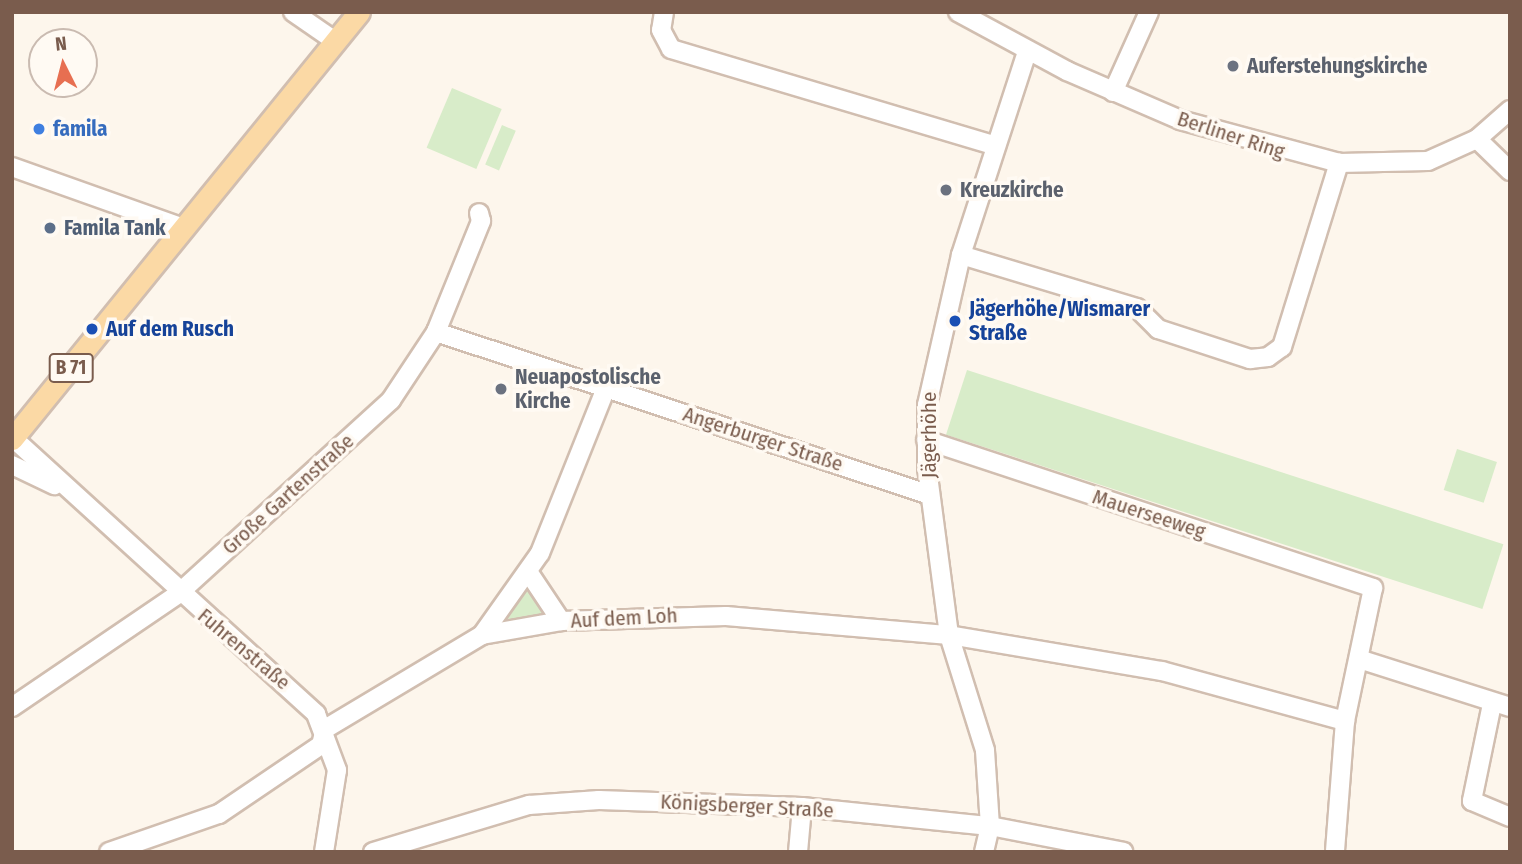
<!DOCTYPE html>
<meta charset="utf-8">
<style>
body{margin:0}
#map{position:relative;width:1522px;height:864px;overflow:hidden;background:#fdf6ec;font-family:"Fira Sans Condensed",sans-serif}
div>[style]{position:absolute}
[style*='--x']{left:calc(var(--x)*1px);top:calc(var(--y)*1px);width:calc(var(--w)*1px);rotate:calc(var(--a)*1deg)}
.green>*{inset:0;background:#d8ecc9;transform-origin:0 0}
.roads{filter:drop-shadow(2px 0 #d1beb0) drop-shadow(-2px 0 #d1beb0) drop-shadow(0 2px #d1beb0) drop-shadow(0 -2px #d1beb0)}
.minor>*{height:18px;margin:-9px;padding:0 9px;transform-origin:9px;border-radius:9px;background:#fff}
.major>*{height:21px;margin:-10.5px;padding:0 10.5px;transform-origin:10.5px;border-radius:10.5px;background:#fbd9a5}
.dots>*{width:19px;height:19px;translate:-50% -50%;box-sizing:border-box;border:4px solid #fffaf3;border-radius:50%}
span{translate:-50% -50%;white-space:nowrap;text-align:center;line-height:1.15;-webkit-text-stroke:7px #fffaf3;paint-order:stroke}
.shield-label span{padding:2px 5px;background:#fffaf3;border:2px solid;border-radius:5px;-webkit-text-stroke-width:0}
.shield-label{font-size:19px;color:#7a5c4d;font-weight:700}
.worship-label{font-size:21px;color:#5b616d;font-weight:700}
.left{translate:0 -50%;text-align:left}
.shop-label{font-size:21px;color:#366cbe;font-weight:700}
.street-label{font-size:21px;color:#7a5c4d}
.service-label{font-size:21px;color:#4e5e75;font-weight:700}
.transit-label{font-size:21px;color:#164399;font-weight:700}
.frame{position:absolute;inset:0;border:14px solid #7a5c4d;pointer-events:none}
.north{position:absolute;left:28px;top:28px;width:70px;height:70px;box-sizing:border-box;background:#fffaf3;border:2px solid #cabbb1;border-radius:50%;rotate:354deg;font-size:19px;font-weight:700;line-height:28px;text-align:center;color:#7a5c4d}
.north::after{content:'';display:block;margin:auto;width:24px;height:32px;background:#e76f51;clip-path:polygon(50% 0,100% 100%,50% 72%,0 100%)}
</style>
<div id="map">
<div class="green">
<div style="left:452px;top:88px;width:54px;height:65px;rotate:23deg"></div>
<div style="left:502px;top:125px;width:15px;height:43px;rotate:23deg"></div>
<div style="left:967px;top:370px;width:564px;height:68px;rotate:18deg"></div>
<div style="left:1457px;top:449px;width:42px;height:43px;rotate:18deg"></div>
<div style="clip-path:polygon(527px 590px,546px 614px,500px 623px,521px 594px)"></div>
</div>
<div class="roads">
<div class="minor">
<div style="--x:293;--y:12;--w:51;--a:34.6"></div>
<div style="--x:664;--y:12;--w:18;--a:99"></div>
<div style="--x:661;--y:30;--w:21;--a:62"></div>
<div style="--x:671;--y:49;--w:339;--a:16.6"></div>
<div style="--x:958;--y:12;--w:124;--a:28.4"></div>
<div style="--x:1067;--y:71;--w:123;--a:23.4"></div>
<div style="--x:1180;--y:120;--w:165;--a:15.1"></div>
<div style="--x:1339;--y:163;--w:89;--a:-1.3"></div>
<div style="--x:1428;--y:161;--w:54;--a:-24.2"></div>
<div style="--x:1477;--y:139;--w:44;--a:-41.3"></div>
<div style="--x:1113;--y:92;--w:88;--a:-65.8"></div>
<div style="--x:1477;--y:139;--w:46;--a:44.1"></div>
<div style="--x:12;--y:167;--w:182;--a:19.6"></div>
<div style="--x:961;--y:255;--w:184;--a:16.8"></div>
<div style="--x:1137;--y:308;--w:30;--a:45"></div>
<div style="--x:1158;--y:329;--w:97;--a:18.1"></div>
<div style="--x:1250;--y:359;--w:18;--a:-6"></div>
<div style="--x:1268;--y:357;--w:17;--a:-36"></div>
<div style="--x:1282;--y:347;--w:193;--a:-72.8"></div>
<div style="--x:436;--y:332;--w:520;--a:18.26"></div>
<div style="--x:13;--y:438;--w:410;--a:42.3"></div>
<div style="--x:316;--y:714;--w:60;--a:69.4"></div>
<div style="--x:337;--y:770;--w:83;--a:99"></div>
<div style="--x:926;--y:440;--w:471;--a:18.3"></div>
<div style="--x:1373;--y:588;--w:136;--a:101.9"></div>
<div style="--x:1345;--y:721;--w:131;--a:94.4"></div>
<div style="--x:12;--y:465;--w:47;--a:25.5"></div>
<div style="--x:529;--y:573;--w:58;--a:56.3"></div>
<div style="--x:482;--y:635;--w:100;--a:-54.7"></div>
<div style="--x:540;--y:553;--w:178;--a:-68.2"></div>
<div style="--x:1362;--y:660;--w:155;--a:17.6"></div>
<div style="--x:1492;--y:704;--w:99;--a:101.7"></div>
<div style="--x:1472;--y:801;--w:41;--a:22.8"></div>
<div style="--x:12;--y:707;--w:201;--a:-34.2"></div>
<div style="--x:178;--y:594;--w:288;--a:-42.3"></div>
<div style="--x:391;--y:400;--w:82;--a:-56.5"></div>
<div style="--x:436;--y:332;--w:120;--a:-67.9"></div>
<div style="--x:481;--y:221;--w:8;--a:-104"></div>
<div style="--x:109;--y:852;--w:116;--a:-19.1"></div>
<div style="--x:219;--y:814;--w:123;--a:-34.1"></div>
<div style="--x:321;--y:745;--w:16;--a:-76"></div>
<div style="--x:325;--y:729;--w:183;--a:-30.9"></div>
<div style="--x:482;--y:635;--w:80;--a:-10"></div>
<div style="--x:561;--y:621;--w:165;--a:-1.7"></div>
<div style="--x:726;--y:616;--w:224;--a:4.9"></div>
<div style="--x:949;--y:635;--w:216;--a:9.6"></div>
<div style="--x:1162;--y:671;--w:190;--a:15.3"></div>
<div style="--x:373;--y:852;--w:163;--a:-16.8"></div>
<div style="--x:529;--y:805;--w:70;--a:-4.1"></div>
<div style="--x:599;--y:800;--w:203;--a:2"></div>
<div style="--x:802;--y:807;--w:189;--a:5.8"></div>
<div style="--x:990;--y:826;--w:136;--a:11"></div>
<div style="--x:798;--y:852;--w:45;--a:-84.9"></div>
<div style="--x:984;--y:852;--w:27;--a:-77"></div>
<div style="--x:990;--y:826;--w:76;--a:-93.8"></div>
<div style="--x:985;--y:750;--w:121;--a:-107.4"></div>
<div style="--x:949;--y:635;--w:169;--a:-97.5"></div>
<div style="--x:927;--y:467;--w:62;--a:-90"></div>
<div style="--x:927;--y:405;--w:154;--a:-77.2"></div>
<div style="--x:961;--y:255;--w:213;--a:-72"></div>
</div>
<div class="major">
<div style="--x:12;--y:439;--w:550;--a:-50.9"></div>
</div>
</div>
<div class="dots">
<div style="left:1233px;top:66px;background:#6b7280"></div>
<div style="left:39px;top:129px;background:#3f7fe0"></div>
<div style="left:946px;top:190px;background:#6b7280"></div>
<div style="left:50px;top:228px;background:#5c6f8a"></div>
<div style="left:955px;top:321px;background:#1a4fb4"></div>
<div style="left:92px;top:329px;background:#1a4fb4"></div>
<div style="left:501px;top:389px;background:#6b7280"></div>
</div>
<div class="shield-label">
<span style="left:71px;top:368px">B 71</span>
</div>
<div class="worship-label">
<span class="left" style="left:1247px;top:66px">Auferstehungskirche</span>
<span class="left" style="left:960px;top:190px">Kreuzkirche</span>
<span class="left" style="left:515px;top:389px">Neuapostolische<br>Kirche</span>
</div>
<div class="shop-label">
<span class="left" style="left:53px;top:129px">famila</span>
</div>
<div class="street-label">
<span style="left:1231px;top:135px;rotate:18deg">Berliner Ring</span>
<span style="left:929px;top:435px;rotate:-90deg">Jägerhöhe</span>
<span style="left:763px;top:439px;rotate:18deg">Angerburger Straße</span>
<span style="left:288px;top:494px;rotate:-42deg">Große Gartenstraße</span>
<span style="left:1149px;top:514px;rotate:18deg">Mauerseeweg</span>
<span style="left:624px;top:618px;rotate:-3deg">Auf dem Loh</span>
<span style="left:244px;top:649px;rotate:40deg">Fuhrenstraße</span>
<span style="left:747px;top:806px;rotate:3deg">Königsberger Straße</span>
</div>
<div class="service-label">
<span class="left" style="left:64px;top:228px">Famila Tank</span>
</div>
<div class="transit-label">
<span class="left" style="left:969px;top:321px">Jägerhöhe/Wismarer<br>Straße</span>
<span class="left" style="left:106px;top:329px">Auf dem Rusch</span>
</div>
<div class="frame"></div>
<div class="north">N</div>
</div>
